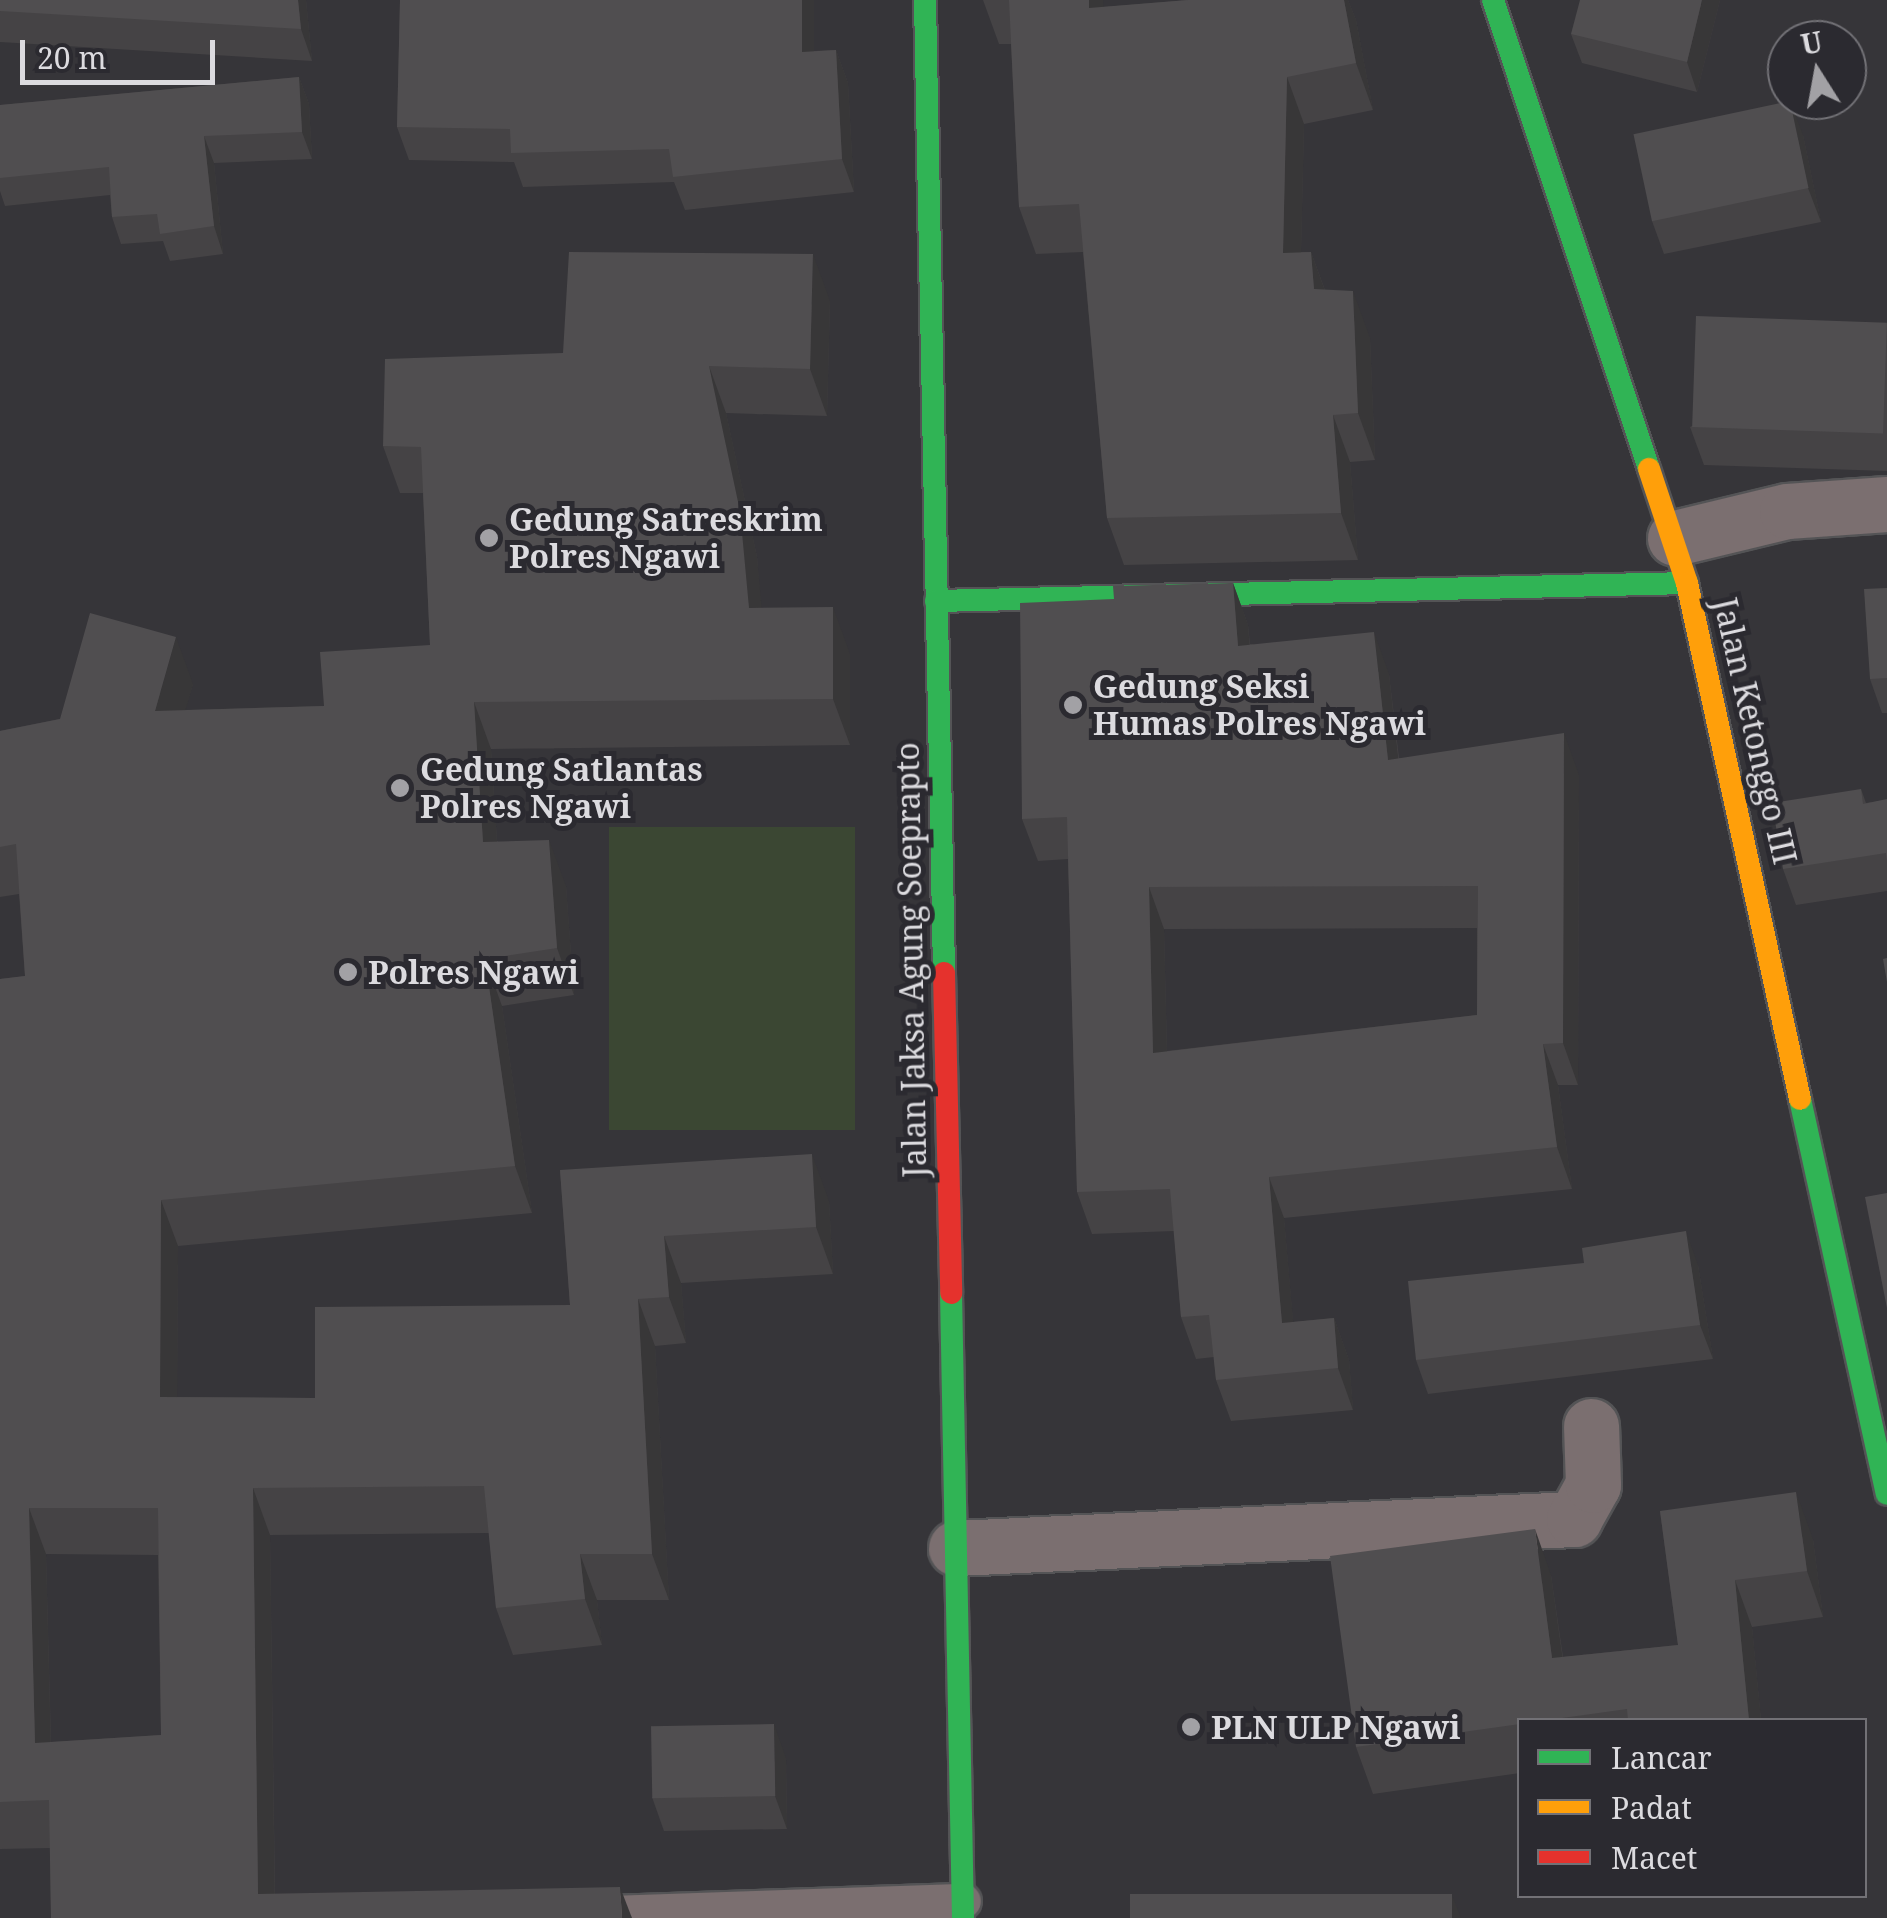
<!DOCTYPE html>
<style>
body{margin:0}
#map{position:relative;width:1887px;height:1918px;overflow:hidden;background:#363539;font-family:"Noto Serif",serif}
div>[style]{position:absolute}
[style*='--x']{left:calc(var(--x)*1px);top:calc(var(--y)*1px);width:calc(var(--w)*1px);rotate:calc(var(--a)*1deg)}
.green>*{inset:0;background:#3b4733;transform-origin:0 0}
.roads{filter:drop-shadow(2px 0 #545456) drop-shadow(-2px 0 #545456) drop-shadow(0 2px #545456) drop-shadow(0 -2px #545456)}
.lane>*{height:35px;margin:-17.5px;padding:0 17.5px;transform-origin:17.5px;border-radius:17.5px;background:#7b6f70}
.street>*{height:55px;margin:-27.5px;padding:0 27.5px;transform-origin:27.5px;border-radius:27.5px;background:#7b6f70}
.fast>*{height:22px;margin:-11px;padding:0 11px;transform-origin:11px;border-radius:11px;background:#30b455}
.slow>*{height:22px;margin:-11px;padding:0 11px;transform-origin:11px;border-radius:11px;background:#ff9f0a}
.jam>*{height:22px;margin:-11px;padding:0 11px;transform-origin:11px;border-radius:11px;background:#e5322d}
.wall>*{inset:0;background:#454345}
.shaded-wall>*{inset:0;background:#383738}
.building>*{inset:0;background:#504e50;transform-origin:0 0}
.dots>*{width:28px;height:28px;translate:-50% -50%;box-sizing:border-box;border:5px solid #2b2a30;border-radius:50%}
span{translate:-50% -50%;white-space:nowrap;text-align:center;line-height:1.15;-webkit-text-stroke:10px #2b2a30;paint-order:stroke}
.poi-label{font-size:32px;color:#dcdbdf;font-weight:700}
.left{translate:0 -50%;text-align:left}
.street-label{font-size:32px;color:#dcdbdf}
.legend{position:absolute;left:1517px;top:1718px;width:350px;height:180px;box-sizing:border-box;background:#2b2a30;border:2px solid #727176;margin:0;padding:12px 18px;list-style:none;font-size:30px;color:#dcdbdf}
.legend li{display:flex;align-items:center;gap:20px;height:50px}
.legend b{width:50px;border:2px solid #727176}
.north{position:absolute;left:1767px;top:20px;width:100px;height:100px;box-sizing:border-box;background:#2b2a30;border:2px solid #727176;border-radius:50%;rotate:349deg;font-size:28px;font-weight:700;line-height:40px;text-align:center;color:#dcdbdf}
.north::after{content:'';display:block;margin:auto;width:35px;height:45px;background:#a2a1a5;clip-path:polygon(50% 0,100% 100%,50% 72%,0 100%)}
.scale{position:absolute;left:20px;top:40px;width:195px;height:45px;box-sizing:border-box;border:5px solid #dcdbdf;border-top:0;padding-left:12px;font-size:30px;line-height:35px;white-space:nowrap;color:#dcdbdf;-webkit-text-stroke:8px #2b2a30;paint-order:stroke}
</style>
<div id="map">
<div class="green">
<div style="left:609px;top:827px;width:246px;height:303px"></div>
</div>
<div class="roads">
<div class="lane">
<div style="--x:584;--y:1914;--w:379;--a:-2"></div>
</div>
<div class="street">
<div style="--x:1675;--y:538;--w:115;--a:-13.6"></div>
<div style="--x:1787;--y:511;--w:100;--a:-4"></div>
<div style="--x:956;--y:1548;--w:619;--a:-2.69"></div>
<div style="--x:1574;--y:1519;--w:39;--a:-61"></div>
<div style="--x:1593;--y:1485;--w:59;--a:-91.9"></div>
</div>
<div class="fast">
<div style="--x:925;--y:0;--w:973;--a:88.88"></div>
<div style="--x:1493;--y:0;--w:494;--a:71.6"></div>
<div style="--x:936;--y:601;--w:751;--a:-1.37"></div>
<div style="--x:1800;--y:1099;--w:404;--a:77.6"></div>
<div style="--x:951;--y:1293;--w:625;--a:88.9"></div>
</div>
<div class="slow">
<div style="--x:1649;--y:469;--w:120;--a:71.6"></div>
<div style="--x:1687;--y:583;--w:528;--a:77.65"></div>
</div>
<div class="jam">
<div style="--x:944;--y:973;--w:320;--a:88.7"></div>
</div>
</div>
<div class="wall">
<div style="clip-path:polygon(0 0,306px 0,312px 61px,0 42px)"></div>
<div style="clip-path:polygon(400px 0,814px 0,814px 51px,836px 50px,848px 83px,854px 192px,685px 210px,674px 182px,523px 187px,514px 162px,409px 160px,397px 127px)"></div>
<div style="clip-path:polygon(983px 0,1103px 0,1103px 7px,1188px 0,1348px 0,1356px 20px,1373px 110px,1304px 124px,1301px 252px,1311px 252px,1325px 290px,1370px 338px,1375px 460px,1350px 462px,1358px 560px,1124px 565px,1107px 518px,1083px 252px,1036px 254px,1019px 207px,1011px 44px,999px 44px)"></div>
<div style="clip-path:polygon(1720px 0,1697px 92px,1582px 63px,1571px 34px)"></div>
<div style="clip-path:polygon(299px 77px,309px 104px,312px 159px,214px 163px,223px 254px,170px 261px,163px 241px,121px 244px,112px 217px,110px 195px,5px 206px,0 191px,0 105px)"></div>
<div style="clip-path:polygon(1803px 135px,1821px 222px,1664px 254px,1652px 221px)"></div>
<div style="clip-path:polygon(evenodd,830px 301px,827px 416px,726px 413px,757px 557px,761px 608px,850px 654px,850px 745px,491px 749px,497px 841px,566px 886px,574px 995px,502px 1006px,532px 1213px,178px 1246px,177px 1397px,315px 1398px,570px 1305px,560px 1170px,829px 1201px,833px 1274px,681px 1283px,686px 1343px,655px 1346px,669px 1600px,597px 1600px,602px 1645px,513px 1655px,496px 1608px,489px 1533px,270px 1535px,275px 1894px,51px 1918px,50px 1848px,0 1849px,0 979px,25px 976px,19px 894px,0 897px,0 731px,60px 719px,193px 684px,185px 710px,324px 706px,430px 645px,423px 493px,400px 493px,383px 446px,563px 353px,830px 301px,46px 1554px,158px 1555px,161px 1735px,51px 1742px,46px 1554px)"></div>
<div style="clip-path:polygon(1887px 324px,1887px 471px,1704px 465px,1690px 427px)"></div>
<div style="clip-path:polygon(evenodd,1233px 583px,1248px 625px,1250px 644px,1389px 674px,1399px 758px,1579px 775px,1578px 1085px,1558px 1085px,1572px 1189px,1284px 1218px,1293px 1322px,1334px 1318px,1349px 1360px,1353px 1410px,1231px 1421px,1216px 1380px,1214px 1357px,1196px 1359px,1181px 1317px,1174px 1231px,1092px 1234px,1077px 1192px,1068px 859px,1038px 861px,1022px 819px,1114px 599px,1233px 583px,1477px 928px,1477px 1015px,1167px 1051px,1164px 929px,1477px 928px)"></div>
<div style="clip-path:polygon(1887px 588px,1887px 713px,1882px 713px,1870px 679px)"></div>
<div style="clip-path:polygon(1861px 789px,1866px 803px,1887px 800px,1887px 891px,1796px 905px,1783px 869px)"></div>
<div style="clip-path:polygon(1698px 1265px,1713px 1359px,1428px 1394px,1416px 1360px)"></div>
<div style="clip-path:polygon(1660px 1511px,1813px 1539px,1823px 1617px,1752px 1627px,1761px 1720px,1520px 1720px,1520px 1773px,1373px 1794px,1356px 1747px,1551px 1575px,1563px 1657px,1678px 1645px)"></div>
<div style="clip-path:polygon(786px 1758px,787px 1829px,664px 1831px,652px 1797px)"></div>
</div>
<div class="shaded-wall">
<div style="clip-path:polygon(298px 0,306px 0,312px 61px,301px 29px)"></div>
<div style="clip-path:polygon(802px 0,814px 0,814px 85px,802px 52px)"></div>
<div style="clip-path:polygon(1089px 0,1103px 0,1106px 55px,1089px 8px)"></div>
<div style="clip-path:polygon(1344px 0,1348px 0,1356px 20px,1373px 110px,1356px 63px)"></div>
<div style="clip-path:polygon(1702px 0,1720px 0,1697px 92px,1687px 62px)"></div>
<div style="clip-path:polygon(836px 50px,848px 83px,854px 192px,842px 159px)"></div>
<div style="clip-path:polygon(299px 77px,309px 104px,312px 159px,302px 132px)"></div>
<div style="clip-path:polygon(1287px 77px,1304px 124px,1300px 300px,1283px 253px)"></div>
<div style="clip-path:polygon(1790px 101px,1803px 135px,1821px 222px,1808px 188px)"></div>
<div style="clip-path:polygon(204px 136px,214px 163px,223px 254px,214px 226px)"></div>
<div style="clip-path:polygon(1311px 252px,1328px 299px,1314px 289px)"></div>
<div style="clip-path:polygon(813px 254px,830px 301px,827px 416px,810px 369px)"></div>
<div style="clip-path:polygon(1353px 291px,1370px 338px,1375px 460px,1358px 413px)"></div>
<div style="clip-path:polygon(709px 366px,726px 413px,757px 557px,766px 655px,749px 608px)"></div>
<div style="clip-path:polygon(1333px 415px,1350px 462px,1358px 560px,1341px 513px)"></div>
<div style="clip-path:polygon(1233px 583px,1248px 625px,1253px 687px,1238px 646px)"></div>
<div style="clip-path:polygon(833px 607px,850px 654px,850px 745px,833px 699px)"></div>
<div style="clip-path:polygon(1374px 632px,1389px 674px,1403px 802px,1388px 760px)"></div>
<div style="clip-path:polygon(176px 637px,193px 684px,172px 757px,155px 711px)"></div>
<div style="clip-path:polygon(474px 702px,491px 749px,500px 888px,483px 842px)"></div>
<div style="clip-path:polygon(1564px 733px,1579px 775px,1578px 1085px,1563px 1043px)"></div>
<div style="clip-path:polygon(549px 840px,566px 886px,574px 995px,557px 948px)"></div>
<div style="clip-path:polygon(1149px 887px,1164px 929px,1168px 1095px,1153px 1053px)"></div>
<div style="clip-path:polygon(485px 959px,502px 1006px,532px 1213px,515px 1166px)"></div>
<div style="clip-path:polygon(1543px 1044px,1558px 1085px,1572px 1189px,1557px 1147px)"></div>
<div style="clip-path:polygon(812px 1154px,829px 1201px,833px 1274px,816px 1227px)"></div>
<div style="clip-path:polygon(1269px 1177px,1284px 1218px,1297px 1365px,1282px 1323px)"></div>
<div style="clip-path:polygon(161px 1200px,178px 1246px,177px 1444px,160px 1397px)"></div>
<div style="clip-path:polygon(1686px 1231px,1698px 1265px,1713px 1359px,1700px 1325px)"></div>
<div style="clip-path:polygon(664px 1236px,681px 1283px,686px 1343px,669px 1297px)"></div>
<div style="clip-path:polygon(638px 1299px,655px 1346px,669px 1600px,652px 1554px)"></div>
<div style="clip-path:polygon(1334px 1318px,1349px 1360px,1353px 1410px,1338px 1368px)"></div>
<div style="clip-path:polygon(253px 1488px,270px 1535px,275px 1918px,258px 1894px)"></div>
<div style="clip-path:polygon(1796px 1492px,1813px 1539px,1823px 1617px,1807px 1571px)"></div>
<div style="clip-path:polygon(29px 1508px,46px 1554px,52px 1790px,35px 1743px)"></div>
<div style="clip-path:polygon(1535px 1529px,1551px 1575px,1569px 1704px,1552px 1658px)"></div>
<div style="clip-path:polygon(580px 1554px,597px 1600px,602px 1645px,585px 1599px)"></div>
<div style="clip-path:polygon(1735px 1580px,1752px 1627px,1761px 1720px,1749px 1720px)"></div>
<div style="clip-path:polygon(774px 1724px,786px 1758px,787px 1829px,775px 1796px)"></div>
<div style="clip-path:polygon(620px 1887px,632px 1918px,622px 1918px)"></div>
<div style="clip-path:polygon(1452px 1895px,1461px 1918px,1451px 1918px)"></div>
</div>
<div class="building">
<div style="clip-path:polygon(0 0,298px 0,301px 29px,0 11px)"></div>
<div style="clip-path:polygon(400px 0,802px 0,802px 52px,836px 50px,842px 159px,673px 177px,669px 149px,511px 153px,510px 129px,397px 127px)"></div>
<div style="clip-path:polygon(1009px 0,1089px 0,1089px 8px,1188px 0,1344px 0,1356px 63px,1287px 77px,1283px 253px,1311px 252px,1314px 289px,1353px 291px,1358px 413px,1333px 415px,1341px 513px,1107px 518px,1079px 204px,1019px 207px)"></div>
<div style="clip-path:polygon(1580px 0,1702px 0,1687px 62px,1571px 34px)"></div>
<div style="clip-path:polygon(299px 77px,302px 132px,204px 136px,214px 226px,160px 234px,157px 214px,112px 217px,109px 167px,0 178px,0 105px)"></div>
<div style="left:1790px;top:101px;width:89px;height:160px;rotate:78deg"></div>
<div style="clip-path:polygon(evenodd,569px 252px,813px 254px,810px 369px,709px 366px,740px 511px,749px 608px,833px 607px,833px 699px,474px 702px,483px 842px,549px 840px,557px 948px,485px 959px,515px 1166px,161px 1200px,160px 1397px,315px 1398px,315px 1307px,570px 1305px,560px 1170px,812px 1154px,816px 1227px,664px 1236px,669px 1297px,638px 1299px,652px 1554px,580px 1554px,585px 1599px,496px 1608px,484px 1486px,253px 1488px,258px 1894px,620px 1887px,622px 1918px,51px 1918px,49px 1800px,0 1802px,0 979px,25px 976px,16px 844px,0 847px,0 731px,60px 719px,90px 613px,176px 637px,155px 711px,324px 706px,320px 652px,430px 645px,421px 447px,383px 446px,385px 359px,563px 353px,569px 252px,29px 1508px,158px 1508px,161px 1735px,35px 1743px,29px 1508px)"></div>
<div style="left:1696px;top:316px;width:191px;height:111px;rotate:2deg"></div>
<div style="clip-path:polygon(evenodd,1233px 583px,1238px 646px,1374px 632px,1388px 760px,1564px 733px,1563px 1043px,1543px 1044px,1557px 1147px,1269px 1177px,1282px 1323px,1334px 1318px,1338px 1368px,1216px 1380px,1209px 1315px,1181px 1317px,1170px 1189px,1077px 1192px,1067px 817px,1022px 819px,1020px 603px,1114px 599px,1113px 586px,1233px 583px,1478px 886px,1477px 1015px,1153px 1053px,1149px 887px,1478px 886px)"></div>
<div style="clip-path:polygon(1887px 588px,1887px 678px,1870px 679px,1864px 589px)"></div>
<div style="clip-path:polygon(1861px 789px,1863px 804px,1887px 799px,1887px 861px,1886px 853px,1783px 869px,1772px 803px)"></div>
<div style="clip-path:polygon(1887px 958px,1887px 982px,1883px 959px)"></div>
<div style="clip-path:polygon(1887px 1193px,1887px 1308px,1865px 1197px)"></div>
<div style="clip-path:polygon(1686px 1231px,1700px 1325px,1416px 1360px,1408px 1281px,1584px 1263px,1582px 1248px)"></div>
<div style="clip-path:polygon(1796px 1492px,1807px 1571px,1735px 1580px,1749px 1720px,1628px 1720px,1627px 1709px,1547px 1720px,1520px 1720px,1520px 1724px,1356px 1747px,1330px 1556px,1535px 1529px,1552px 1658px,1678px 1645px,1660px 1511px)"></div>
<div style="left:774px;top:1724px;width:72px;height:123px;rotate:89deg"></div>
<div style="left:1130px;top:1894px;width:322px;height:24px"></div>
</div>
<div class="dots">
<div style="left:489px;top:538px;background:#a2a1a5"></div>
<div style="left:1073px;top:705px;background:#a2a1a5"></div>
<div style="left:400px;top:788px;background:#a2a1a5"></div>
<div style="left:348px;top:972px;background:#a2a1a5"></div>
<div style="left:1191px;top:1727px;background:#a2a1a5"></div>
</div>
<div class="poi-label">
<span class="left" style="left:509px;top:538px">Gedung Satreskrim<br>Polres Ngawi</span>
<span class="left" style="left:1093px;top:705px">Gedung Seksi<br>Humas Polres Ngawi</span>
<span class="left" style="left:420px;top:788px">Gedung Satlantas<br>Polres Ngawi</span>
<span class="left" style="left:368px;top:972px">Polres Ngawi</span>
<span class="left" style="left:1211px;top:1727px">PLN ULP Ngawi</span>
</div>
<div class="street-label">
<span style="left:1755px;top:731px;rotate:77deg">Jalan Ketonggo III</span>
<span style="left:911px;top:960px;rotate:-91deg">Jalan Jaksa Agung Soeprapto</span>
</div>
<ul class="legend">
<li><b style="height:12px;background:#30b455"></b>Lancar</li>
<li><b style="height:12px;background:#ff9f0a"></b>Padat</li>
<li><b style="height:12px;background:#e5322d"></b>Macet</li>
</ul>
<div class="north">U</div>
<div class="scale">20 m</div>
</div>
